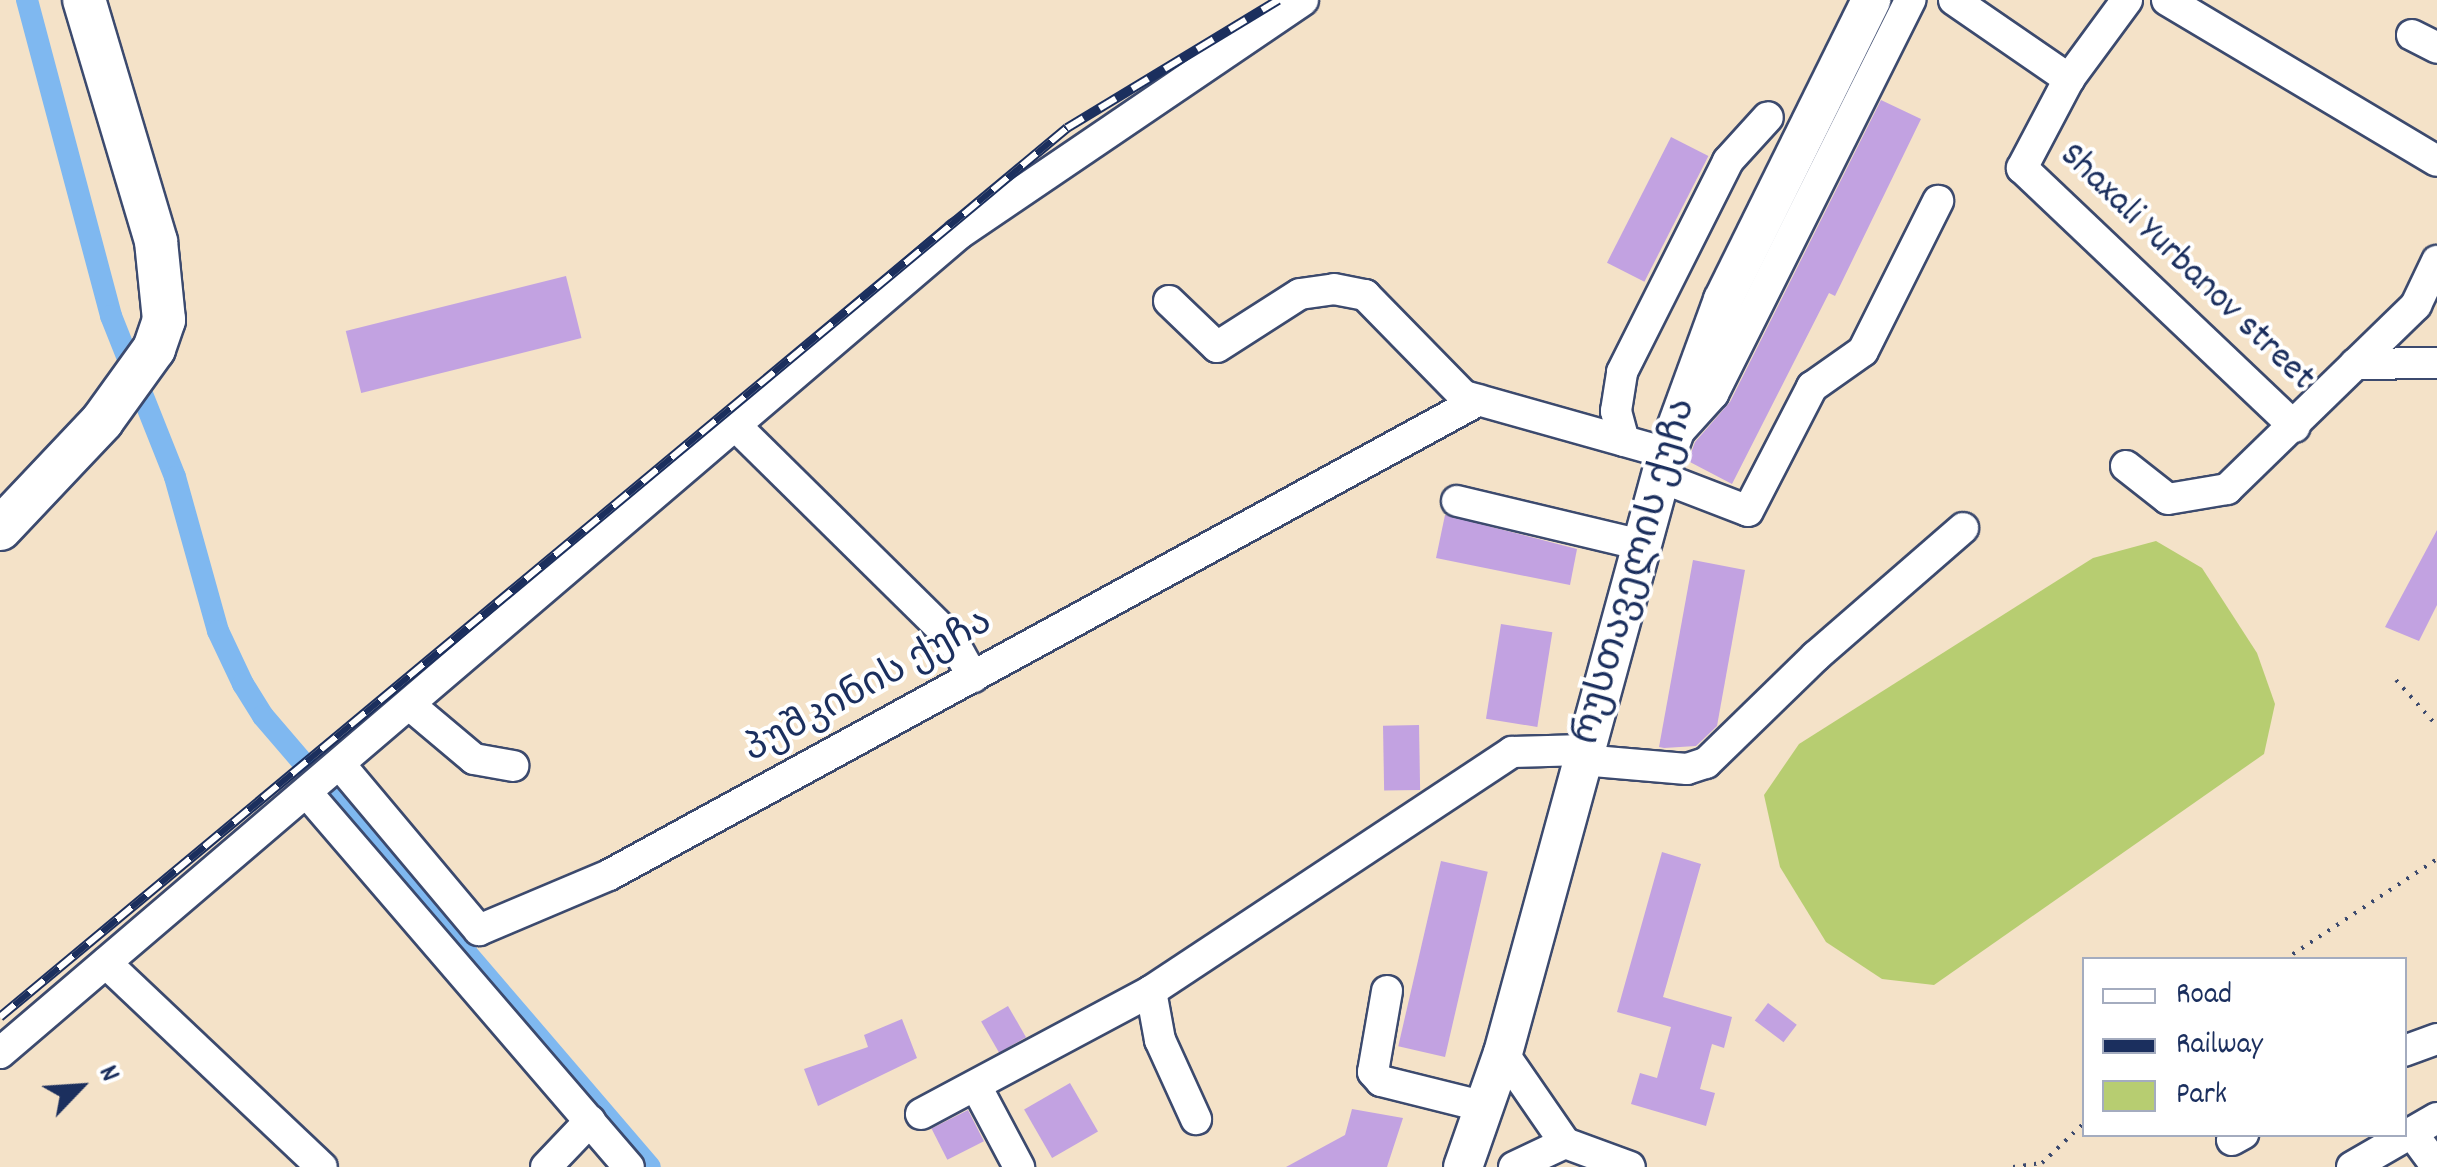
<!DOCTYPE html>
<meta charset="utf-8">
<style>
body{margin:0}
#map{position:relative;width:2437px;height:1167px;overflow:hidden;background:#f4e2c8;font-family:Dekko,"Noto Sans Georgian",sans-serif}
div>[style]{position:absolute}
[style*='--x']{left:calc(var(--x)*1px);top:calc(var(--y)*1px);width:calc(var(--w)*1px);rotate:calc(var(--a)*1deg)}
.green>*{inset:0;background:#b7cd71}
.canal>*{height:22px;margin:-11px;padding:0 11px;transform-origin:11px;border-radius:11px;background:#7fb8f0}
.building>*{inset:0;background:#c2a2e1;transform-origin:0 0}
.path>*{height:4px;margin-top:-2px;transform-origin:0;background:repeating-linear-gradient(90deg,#3c4a6e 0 2.5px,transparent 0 10.5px)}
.roads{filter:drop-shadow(2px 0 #3c4a6e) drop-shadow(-2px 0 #3c4a6e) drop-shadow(0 2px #3c4a6e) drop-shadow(0 -2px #3c4a6e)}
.minor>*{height:30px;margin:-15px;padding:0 15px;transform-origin:15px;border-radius:15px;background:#fff}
.major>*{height:38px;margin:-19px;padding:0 19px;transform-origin:19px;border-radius:19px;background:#fff}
.highway>*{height:42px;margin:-21px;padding:0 21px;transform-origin:21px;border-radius:21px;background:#fff}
.rail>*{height:10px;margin-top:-5px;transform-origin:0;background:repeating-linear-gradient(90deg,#fff 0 19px,#1b2f5e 0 38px);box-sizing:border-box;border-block:2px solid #1b2f5e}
span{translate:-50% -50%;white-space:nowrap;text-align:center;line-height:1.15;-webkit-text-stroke:8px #fff;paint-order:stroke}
.street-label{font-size:38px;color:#1b2f5e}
.legend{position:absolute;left:2082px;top:957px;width:325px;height:180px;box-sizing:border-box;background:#fff;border:2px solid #a4acbf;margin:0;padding:12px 18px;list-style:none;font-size:30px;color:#1b2f5e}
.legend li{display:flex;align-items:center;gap:20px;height:50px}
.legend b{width:50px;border:2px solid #a4acbf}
.north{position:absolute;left:30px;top:1037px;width:100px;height:100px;-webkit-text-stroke:8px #fff;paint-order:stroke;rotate:65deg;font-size:28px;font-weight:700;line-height:40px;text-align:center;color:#1b2f5e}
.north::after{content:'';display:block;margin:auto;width:35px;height:45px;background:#1b2f5e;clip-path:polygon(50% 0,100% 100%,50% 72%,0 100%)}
</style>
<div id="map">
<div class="green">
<div style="clip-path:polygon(2156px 541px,2202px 568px,2257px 653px,2275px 704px,2264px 754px,1934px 985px,1882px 979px,1826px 942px,1780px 867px,1764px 795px,1799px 744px,2093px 558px)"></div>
</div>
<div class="canal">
<div style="--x:27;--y:0;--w:327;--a:75.1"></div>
<div style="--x:111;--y:316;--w:173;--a:68.3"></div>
<div style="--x:175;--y:477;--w:160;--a:74.4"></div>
<div style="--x:218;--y:631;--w:59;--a:64.7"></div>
<div style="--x:243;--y:684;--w:38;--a:58"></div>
<div style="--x:263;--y:716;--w:594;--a:49.37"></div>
</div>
<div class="building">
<div style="clip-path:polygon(1881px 100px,1921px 119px,1835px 296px,1829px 293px,1732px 484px,1688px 461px,1695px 442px,1730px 402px)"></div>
<div style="left:1671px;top:137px;width:42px;height:141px;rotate:27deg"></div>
<div style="left:566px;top:276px;width:64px;height:227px;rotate:76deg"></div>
<div style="clip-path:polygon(1445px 515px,1577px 549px,1570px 585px,1436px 558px)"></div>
<div style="clip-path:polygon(2437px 530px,2437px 605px,2419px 641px,2385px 627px)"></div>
<div style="clip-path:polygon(1693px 560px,1745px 570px,1717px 726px,1696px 746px,1664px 748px,1659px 747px)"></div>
<div style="left:1501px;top:624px;width:52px;height:96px;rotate:9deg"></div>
<div style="left:1419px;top:725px;width:65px;height:36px;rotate:89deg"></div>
<div style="clip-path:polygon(1662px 852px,1701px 864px,1663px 997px,1732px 1017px,1724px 1048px,1712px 1044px,1700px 1089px,1715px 1093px,1706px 1126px,1631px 1104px,1640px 1073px,1657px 1078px,1671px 1027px,1617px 1012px)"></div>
<div style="left:1441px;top:861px;width:48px;height:190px;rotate:13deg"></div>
<div style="left:1768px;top:1003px;width:36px;height:22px;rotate:37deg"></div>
<div style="left:1008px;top:1006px;width:36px;height:31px;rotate:60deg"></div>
<div style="clip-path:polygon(902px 1019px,917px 1058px,818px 1106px,804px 1069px,868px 1047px,864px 1035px)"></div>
<div style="left:1070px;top:1083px;width:56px;height:53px;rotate:60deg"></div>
<div style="clip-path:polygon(1352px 1109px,1403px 1118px,1387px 1167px,1286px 1167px,1345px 1135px)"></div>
<div style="left:968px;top:1110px;width:35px;height:41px;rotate:63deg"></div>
</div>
<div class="path">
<div style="--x:2396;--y:680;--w:62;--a:48.3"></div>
<div style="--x:2284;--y:960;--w:183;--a:-33.4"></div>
<div style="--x:2013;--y:1167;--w:29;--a:-8"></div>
<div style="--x:2042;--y:1163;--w:58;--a:-43.6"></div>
</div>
<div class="roads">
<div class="minor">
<div style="--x:1954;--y:0;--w:140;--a:34.5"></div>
<div style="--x:2127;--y:0;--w:98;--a:126.3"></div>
<div style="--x:2069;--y:79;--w:101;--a:117.8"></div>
<div style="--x:2022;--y:168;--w:376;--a:43.5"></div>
<div style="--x:2167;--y:0;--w:314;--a:30.8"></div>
<div style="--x:2412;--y:35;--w:28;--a:27"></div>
<div style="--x:1169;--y:301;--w:66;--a:43.8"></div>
<div style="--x:1217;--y:347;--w:98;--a:-32.6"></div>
<div style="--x:1300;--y:294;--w:34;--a:-8"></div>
<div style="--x:1334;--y:289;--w:32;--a:11"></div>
<div style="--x:1365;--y:295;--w:141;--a:45.6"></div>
<div style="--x:1464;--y:396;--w:211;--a:15.7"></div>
<div style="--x:2355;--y:364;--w:82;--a:-0.7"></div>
<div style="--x:737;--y:427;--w:301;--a:44.6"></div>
<div style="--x:951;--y:638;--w:45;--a:60.6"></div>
<div style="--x:1675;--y:436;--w:57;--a:-47.9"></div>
<div style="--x:1713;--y:394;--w:441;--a:-63.4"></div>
<div style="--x:1624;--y:441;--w:31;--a:-105"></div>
<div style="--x:1616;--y:411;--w:39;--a:-81"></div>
<div style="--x:1622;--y:372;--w:236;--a:-63.3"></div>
<div style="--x:1728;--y:161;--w:59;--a:-47.7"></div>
<div style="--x:2126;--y:466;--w:53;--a:38.2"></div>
<div style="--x:2168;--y:499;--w:60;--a:-9.6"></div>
<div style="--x:2227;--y:489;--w:264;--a:-44.2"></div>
<div style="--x:2416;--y:305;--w:49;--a:-64.5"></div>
<div style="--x:1660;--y:477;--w:94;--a:21.1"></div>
<div style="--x:1748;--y:511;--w:140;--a:-62.7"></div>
<div style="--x:1812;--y:387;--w:62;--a:-35.2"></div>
<div style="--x:1863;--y:351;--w:168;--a:-63.4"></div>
<div style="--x:1457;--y:501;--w:189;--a:13.4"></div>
<div style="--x:411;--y:706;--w:82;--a:40.1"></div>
<div style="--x:474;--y:759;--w:40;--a:10"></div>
<div style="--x:1582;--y:760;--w:105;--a:4.9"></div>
<div style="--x:1687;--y:769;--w:20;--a:-18"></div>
<div style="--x:1706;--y:763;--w:153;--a:-44.2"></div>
<div style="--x:1816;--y:656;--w:195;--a:-41"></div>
<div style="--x:342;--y:767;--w:213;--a:50"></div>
<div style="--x:479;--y:930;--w:141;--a:-22.9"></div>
<div style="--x:609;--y:875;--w:991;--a:-28.63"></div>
<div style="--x:308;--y:794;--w:492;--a:49.3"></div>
<div style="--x:106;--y:963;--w:297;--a:43.4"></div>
<div style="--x:1151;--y:991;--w:50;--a:79.6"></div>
<div style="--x:1160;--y:1040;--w:87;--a:65.5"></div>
<div style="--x:1387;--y:991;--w:82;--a:99.8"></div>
<div style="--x:1373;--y:1072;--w:12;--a:48"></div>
<div style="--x:1381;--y:1081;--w:107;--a:14"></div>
<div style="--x:2404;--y:1051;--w:35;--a:-20"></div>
<div style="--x:0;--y:1053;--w:1261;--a:-40.5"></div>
<div style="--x:959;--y:234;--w:416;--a:-34.2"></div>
<div style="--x:1503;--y:1053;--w:109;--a:55.4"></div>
<div style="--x:1565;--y:1143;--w:69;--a:20.3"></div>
<div style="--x:976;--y:1086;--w:92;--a:62"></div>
<div style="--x:921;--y:1114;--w:261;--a:-28.1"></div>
<div style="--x:1151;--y:991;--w:433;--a:-33.5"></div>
<div style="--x:1512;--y:752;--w:72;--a:-1.6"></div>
<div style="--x:2412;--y:1133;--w:42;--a:53.7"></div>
<div style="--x:2232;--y:1140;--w:13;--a:-29"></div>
<div style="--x:546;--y:1167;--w:64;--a:-46.3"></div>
<div style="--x:1514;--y:1167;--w:56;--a:-25.2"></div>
<div style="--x:2352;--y:1167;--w:98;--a:-30"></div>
</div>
<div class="major">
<div style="--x:1463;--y:1167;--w:121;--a:-70.7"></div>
<div style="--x:1503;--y:1053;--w:622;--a:-74.71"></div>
<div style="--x:1667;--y:453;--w:163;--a:-69.9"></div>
<div style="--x:1723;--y:300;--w:335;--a:-63.7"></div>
</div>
<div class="highway">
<div style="--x:0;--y:529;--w:149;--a:-46.6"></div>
<div style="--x:102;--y:421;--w:89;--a:-54.2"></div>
<div style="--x:154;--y:349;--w:31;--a:-71"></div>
<div style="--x:164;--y:320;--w:79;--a:-95.8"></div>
<div style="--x:156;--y:241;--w:252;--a:-106.6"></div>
</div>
</div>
<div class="rail">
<div style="--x:0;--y:1017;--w:1389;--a:-39.8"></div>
<div style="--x:1067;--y:128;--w:247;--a:-31.2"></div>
</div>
<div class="street-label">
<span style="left:2186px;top:268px;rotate:44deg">Shaxali Yurbanov street</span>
<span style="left:1637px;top:572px;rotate:-74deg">რუსთაველის ქუჩა</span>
<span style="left:869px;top:688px;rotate:-29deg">პუშკინის ქუჩა</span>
</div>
<ul class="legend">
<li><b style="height:12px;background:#fff"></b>Road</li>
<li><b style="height:12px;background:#1b2f5e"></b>Railway</li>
<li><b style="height:28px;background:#b7cd71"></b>Park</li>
</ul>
<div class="north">N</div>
</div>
